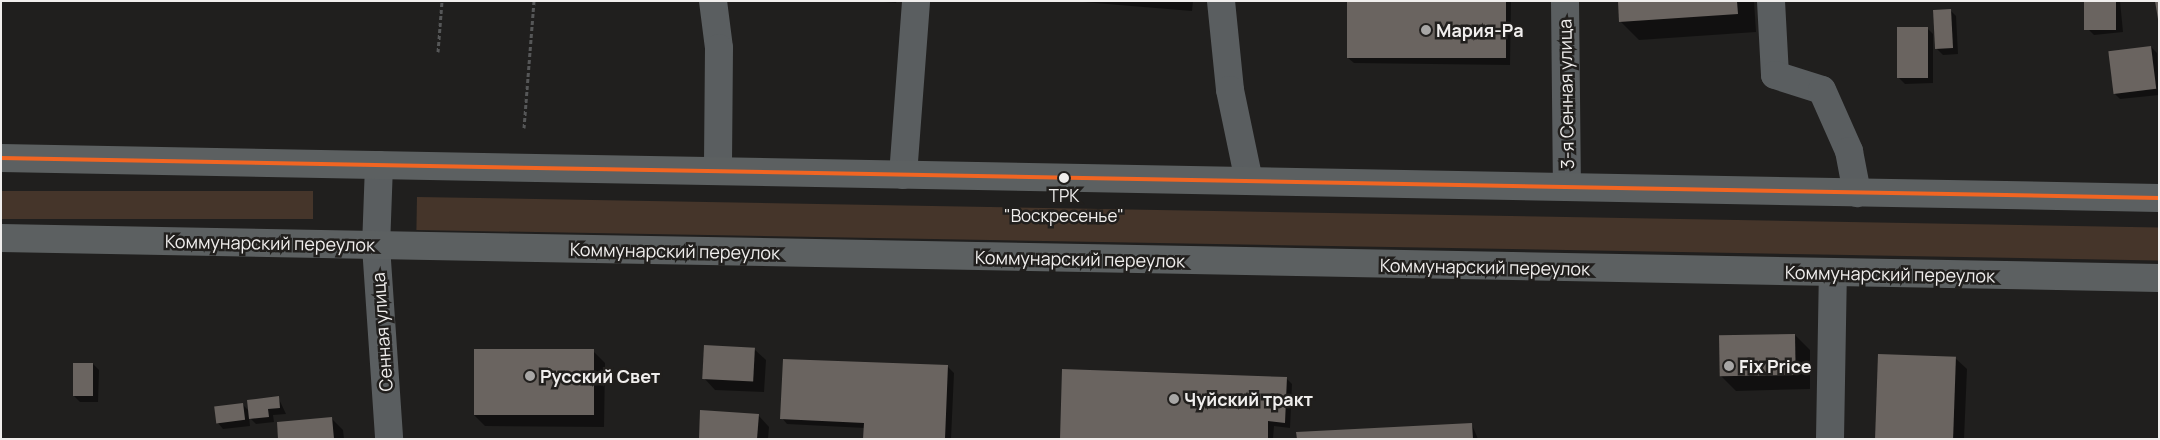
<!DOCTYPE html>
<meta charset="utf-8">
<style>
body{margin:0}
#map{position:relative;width:2160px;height:440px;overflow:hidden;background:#201f1e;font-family:Manrope,sans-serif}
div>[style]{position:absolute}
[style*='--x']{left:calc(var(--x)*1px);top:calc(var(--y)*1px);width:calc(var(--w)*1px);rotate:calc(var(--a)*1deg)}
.green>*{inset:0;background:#45352a;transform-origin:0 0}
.shadow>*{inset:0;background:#0007}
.building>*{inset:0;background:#6a6460;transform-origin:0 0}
.path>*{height:3px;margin-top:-1.5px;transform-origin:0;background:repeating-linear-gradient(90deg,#565758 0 4px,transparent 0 6.5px)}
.minor>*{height:28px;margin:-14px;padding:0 14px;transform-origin:14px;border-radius:14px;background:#5a5e60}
.major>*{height:28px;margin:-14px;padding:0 14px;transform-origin:14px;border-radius:14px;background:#5c6061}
.bus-1>*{height:4px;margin:-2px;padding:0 2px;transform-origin:2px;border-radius:2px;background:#f26522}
.dots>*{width:14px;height:14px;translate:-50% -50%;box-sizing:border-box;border:2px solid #211f1d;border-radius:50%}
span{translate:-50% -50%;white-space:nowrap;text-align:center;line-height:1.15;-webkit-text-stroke:5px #211f1d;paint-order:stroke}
.bus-label{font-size:17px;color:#f0eeed}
.poi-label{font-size:18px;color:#f0eeed;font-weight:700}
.left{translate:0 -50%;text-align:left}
.street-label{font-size:18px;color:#f0eeed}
.frame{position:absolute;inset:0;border:2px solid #f0eeed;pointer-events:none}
</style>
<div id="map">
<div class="green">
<div style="left:1px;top:191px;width:312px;height:28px"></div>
<div style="left:417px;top:197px;width:1742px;height:33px;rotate:1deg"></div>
</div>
<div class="shadow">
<div style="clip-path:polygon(873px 1px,897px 1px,896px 3px)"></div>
<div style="clip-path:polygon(1071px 1px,1193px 1px,1192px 11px)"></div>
<div style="clip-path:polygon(1348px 1px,1511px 1px,1510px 65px,1354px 63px,1348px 58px)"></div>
<div style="clip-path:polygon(1619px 1px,1754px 1px,1756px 32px,1639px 40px,1621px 22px)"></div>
<div style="clip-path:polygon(2085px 1px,2120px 1px,2123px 32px,2094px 35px,2088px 29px)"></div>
<div style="clip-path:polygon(1950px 10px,1956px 16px,1958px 54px,1943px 55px,1937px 49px)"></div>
<div style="clip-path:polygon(1927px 28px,1933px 34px,1933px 83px,1905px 84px,1899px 78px)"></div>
<div style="clip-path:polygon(2151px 47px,2157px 53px,2159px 95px,2120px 99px,2114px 93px)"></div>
<div style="clip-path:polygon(1795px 335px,1810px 350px,1810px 389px,1736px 391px,1721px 376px)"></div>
<div style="clip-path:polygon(754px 349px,766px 360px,764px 392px,715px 390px,704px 378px)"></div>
<div style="clip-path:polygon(594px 352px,605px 363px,604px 427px,485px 426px,474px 415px)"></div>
<div style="clip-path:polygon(1955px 358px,1967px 369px,1964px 439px,1876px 439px)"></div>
<div style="clip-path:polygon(93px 364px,99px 370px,98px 402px,80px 402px,74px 396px)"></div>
<div style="clip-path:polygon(948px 367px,954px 373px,951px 439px,864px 439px,865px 428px,787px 424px,782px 418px)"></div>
<div style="clip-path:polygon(1286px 378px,1292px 384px,1290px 428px,1274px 426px,1273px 439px,1062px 439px)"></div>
<div style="clip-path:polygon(278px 397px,286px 414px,273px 415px,274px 422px,256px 424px,249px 417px,250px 426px,223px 429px,218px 423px,242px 404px,250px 412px)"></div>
<div style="clip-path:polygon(758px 415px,769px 427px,768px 439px,700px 439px)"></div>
<div style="clip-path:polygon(332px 419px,343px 430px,344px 439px,280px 439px)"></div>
<div style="clip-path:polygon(1472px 425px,1478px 439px,1298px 439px)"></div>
</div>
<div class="building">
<div style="left:1347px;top:1px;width:159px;height:57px"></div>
<div style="clip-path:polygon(1618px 1px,1737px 1px,1738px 14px,1619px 22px)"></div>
<div style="left:2084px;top:1px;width:32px;height:29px"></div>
<div style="clip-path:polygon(2155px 1px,2159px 1px,2159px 19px,2158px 19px)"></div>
<div style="left:1951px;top:9px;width:39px;height:18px;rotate:87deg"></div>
<div style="left:1897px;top:27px;width:31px;height:51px"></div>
<div style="left:2151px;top:46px;width:43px;height:43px;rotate:83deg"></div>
<div style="left:1795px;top:334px;width:41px;height:76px;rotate:89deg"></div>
<div style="left:704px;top:345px;width:51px;height:34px;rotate:3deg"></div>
<div style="left:474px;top:349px;width:120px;height:66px"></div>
<div style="left:1878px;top:354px;width:78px;height:85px;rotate:2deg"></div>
<div style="clip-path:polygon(783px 359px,948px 365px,945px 439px,863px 439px,864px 423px,780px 419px)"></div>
<div style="left:73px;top:363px;width:20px;height:33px"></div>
<div style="clip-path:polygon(1062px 369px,1287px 377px,1285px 423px,1268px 421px,1268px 439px,1060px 439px)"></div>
<div style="clip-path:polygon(279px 396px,280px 408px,268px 409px,269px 417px,249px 419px,247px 400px)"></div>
<div style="left:243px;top:403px;width:17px;height:29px;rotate:83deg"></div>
<div style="clip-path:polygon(700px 410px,759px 414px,757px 439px,699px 439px)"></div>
<div style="clip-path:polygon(332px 417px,334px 439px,278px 439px,277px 422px)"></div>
<div style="clip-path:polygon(1472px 423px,1473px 439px,1297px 439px,1296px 432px)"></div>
</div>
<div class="path">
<div style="--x:438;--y:52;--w:51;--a:-85.5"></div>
<div style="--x:524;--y:128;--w:127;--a:-85.5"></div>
</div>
<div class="minor">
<div style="--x:713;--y:1;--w:47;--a:82.7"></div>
<div style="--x:719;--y:48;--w:123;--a:90.5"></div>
<div style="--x:1221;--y:1;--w:89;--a:84.2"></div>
<div style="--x:1230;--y:90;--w:93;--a:78.2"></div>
<div style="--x:1565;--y:1;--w:186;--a:89.4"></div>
<div style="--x:1771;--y:1;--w:74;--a:86.9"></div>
<div style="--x:1775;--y:75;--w:49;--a:17.7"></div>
<div style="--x:1822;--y:90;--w:67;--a:66.1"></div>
<div style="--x:1849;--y:151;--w:43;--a:79.2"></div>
<div style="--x:379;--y:165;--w:81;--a:92.1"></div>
<div style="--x:376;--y:246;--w:193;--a:86.1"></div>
<div style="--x:903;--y:175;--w:174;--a:-85.7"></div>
<div style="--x:1830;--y:439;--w:166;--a:-89"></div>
</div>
<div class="major">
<div style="--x:1;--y:158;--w:2158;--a:1.06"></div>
<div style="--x:1;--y:238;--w:2158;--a:1.06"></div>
</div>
<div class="bus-1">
<div style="--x:1;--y:158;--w:2158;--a:1.06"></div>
</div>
<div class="dots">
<div style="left:1426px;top:30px;background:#a7a6a5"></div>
<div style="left:1064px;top:178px;background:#f0eeed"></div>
<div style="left:1729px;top:366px;background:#a7a6a5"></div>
<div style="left:530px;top:376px;background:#a7a6a5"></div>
<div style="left:1174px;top:399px;background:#a7a6a5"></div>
</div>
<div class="bus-label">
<span style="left:1064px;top:206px">ТРК<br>"Воскресенье"</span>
</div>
<div class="poi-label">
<span class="left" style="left:1436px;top:30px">Мария-Ра</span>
<span class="left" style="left:1739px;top:366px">Fix Price</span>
<span class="left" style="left:540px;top:376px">Русский Свет</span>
<span class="left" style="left:1184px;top:399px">Чуйский тракт</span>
</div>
<div class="street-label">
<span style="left:1566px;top:94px;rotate:-91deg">3-я Сенная улица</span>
<span style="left:270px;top:243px;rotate:1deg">Коммунарский переулок</span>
<span style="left:675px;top:251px;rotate:1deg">Коммунарский переулок</span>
<span style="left:1080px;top:259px;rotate:1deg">Коммунарский переулок</span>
<span style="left:1485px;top:267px;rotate:1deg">Коммунарский переулок</span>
<span style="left:1890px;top:274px;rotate:1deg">Коммунарский переулок</span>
<span style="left:382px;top:332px;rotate:-94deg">Сенная улица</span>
</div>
<div class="frame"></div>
</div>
